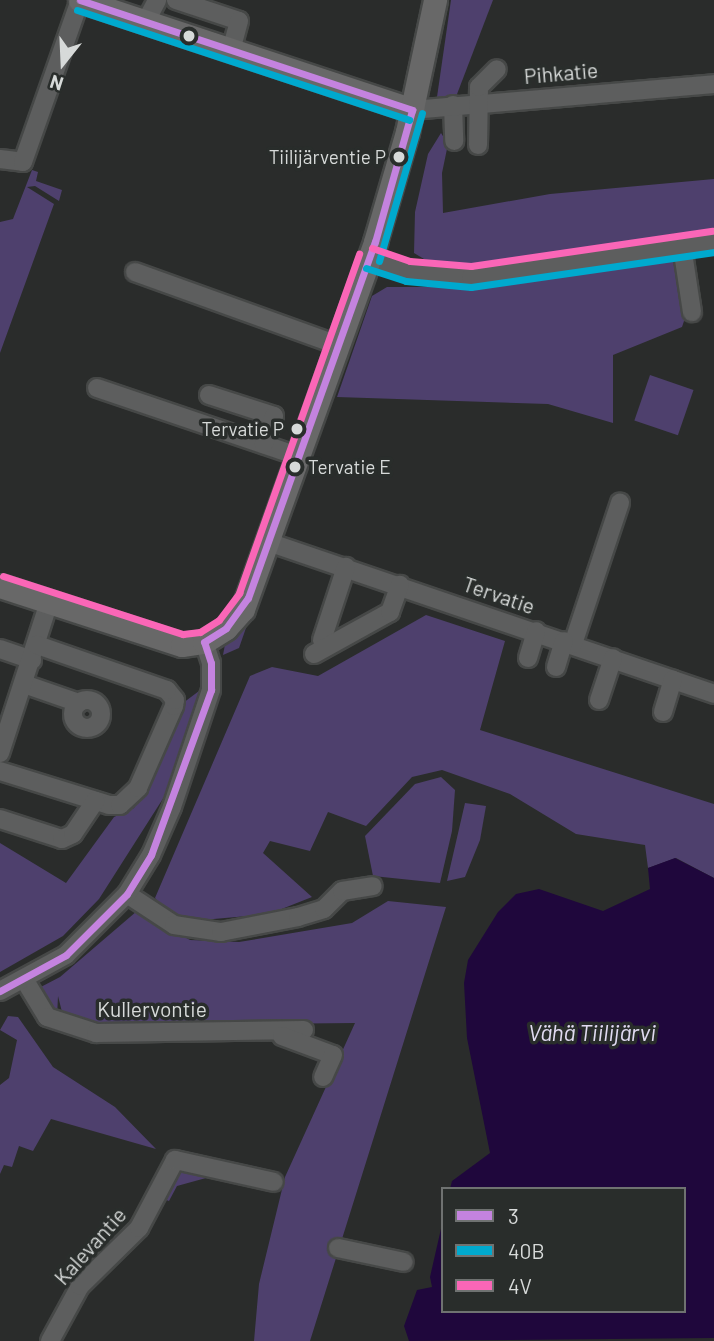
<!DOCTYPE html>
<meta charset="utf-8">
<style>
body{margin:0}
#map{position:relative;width:714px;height:1341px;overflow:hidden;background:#2a2c2b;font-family:Barlow,sans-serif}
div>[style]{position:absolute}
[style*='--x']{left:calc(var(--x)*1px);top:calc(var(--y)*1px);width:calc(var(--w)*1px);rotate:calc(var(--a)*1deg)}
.green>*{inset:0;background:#4e406d;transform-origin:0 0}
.water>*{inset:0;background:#1f073c}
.roads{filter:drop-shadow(2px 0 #464847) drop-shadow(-2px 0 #464847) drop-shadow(0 2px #464847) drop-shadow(0 -2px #464847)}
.minor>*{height:18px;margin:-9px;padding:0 9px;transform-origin:9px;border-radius:9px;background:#5d5e5e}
.minor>.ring{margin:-9px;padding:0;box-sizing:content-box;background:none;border:18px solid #5d5e5e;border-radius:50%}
.major>*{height:23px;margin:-11.5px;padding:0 11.5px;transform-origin:11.5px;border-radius:11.5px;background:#686868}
.bus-1>*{height:7px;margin:-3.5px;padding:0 3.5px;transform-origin:3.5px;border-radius:3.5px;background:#c483df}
.bus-2>*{height:7px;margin:-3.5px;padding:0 3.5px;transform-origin:3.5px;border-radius:3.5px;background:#00a9ce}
.bus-3>*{height:7px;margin:-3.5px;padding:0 3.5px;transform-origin:3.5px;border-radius:3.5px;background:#fa66b7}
.dots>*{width:19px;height:19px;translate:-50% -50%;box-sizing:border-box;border:4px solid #292d2b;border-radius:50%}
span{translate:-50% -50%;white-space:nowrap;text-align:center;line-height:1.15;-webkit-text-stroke:7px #292d2b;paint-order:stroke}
.bus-label{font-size:19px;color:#d7dad9}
.right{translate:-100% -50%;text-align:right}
.left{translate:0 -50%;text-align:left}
.street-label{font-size:21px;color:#d7dad9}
.water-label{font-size:23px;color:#e1dbf2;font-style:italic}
.legend{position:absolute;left:441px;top:1187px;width:245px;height:126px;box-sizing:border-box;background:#292d2b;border:2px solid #6f7271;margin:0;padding:9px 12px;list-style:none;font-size:21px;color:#d7dad9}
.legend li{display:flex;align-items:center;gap:14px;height:35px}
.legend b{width:35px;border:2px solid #6f7271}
.north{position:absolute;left:28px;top:28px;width:70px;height:70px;-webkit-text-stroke:5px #292d2b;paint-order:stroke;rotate:198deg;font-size:19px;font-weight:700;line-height:28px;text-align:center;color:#d7dad9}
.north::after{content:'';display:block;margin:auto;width:24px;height:32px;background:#d7dad9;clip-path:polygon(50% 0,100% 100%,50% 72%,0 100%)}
</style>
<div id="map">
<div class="green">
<div style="clip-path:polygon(451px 0,493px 0,454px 102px,437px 97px)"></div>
<div style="clip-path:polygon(441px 133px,448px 144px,442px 173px,443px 213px,550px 194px,714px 179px,714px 230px,526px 259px,456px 266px,429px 262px,414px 253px,415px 212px,428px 154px)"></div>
<div style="clip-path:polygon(32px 170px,38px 172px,36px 181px,62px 190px,59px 201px,35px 186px,27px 187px,54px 204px,0 353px,0 222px,13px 219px)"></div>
<div style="clip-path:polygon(670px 256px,677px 260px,686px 315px,682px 327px,613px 355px,613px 423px,548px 404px,337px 397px,372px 296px,387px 287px,461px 287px)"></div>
<div style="left:650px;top:375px;width:46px;height:48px;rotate:19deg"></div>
<div style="clip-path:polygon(269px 562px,239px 648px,223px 655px,226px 639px)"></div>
<div style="clip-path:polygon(426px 615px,505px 641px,480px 730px,714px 804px,714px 878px,676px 858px,648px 868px,645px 845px,576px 834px,510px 794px,442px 770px,412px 777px,366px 826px,328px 812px,310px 851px,270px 841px,263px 853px,312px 897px,269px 914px,191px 921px,165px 911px,155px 898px,250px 676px,272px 667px,318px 676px)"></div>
<div style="clip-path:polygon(203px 688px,164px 797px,99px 899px,63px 936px,0 972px,0 843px,66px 883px,114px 817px,134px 808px,183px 703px)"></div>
<div style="clip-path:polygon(441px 777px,455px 790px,452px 831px,440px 883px,373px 876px,365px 836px,415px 784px)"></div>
<div style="clip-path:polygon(465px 803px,486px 806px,480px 840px,465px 877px,447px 881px)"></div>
<div style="clip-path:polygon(388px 901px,446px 907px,310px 1341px,254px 1341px,259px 1284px,285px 1177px,355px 1023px,79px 1026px,64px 1020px,58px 996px,57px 1018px,35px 990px,60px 977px,137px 911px,190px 940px,239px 942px,352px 923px)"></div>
<div style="clip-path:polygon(8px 1016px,18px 1017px,53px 1067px,115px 1107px,156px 1149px,51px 1119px,33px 1151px,19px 1146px,12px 1167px,4px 1165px,0 1174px,0 1085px,9px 1078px,17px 1040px,0 1030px)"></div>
<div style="clip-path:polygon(175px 1168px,207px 1172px,206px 1178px,177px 1186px,169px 1201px,158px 1197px)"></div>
</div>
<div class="water">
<div style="clip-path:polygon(675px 858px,714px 878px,714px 1338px,409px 1341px,404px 1326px,417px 1290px,432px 1287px,430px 1277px,443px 1220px,443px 1311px,684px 1311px,684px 1189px,450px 1189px,452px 1181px,490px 1153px,467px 1038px,464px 983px,468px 960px,498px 912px,516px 894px,539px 889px,603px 911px,650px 889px,648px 868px)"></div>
</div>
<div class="roads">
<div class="minor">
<div style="--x:176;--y:0;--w:66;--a:18.4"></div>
<div style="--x:239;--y:21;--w:31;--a:105"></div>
<div style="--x:145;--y:23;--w:26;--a:-62"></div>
<div style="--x:453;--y:105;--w:36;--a:88"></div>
<div style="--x:412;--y:110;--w:303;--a:-4.9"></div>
<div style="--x:478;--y:145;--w:58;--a:-89"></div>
<div style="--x:479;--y:87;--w:25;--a:-45"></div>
<div style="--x:0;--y:159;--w:23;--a:7"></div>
<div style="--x:23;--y:162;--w:172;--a:-70.6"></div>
<div style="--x:682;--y:246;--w:67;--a:81.4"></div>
<div style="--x:369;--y:258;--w:41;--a:18.4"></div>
<div style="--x:408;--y:271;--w:63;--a:5.4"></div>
<div style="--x:471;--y:277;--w:246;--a:-8.4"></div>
<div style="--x:135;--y:272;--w:216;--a:19.8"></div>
<div style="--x:97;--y:388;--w:212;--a:18.7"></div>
<div style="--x:209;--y:395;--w:68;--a:17.9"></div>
<div style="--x:274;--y:416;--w:30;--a:110"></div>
<div style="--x:268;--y:542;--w:471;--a:18.8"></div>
<div style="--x:322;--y:640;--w:77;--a:-71.8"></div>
<div style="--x:573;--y:644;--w:149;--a:-71.6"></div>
<div style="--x:0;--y:649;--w:34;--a:19"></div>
<div style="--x:314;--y:654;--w:87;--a:-28.9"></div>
<div style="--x:390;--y:612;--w:29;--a:-70"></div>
<div style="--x:528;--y:658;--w:28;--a:-73"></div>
<div style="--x:556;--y:667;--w:27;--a:-73"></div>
<div style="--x:24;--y:684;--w:58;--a:19.1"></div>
<div style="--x:599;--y:700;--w:44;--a:-71.6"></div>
<div class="ring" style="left:73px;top:700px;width:10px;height:10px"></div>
<div style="--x:663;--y:712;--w:34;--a:-73"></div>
<div style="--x:0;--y:753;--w:159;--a:-72"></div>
<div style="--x:0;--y:771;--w:114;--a:17.3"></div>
<div style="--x:109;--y:805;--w:11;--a:0"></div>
<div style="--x:120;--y:805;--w:25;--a:-43"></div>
<div style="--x:138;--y:788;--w:90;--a:-66.3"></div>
<div style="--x:174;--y:706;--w:6;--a:-81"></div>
<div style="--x:175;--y:700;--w:13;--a:-129"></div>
<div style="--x:167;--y:690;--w:138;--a:-160.9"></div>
<div style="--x:0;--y:819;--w:65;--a:17.9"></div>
<div style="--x:62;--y:839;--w:12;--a:-24"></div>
<div style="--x:73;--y:834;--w:40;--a:-56"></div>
<div style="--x:127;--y:894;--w:56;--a:33.4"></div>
<div style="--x:174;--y:925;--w:48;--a:8.5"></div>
<div style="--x:221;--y:932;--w:78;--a:-11"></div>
<div style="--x:298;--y:917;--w:27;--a:-17"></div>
<div style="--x:324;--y:909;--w:25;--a:-45"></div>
<div style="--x:342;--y:891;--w:31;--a:-9"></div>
<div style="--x:24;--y:979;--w:44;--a:58.8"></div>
<div style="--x:47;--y:1017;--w:52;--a:18.1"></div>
<div style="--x:96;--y:1033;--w:208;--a:-0.8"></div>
<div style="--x:0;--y:991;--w:75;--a:-28.6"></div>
<div style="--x:66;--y:955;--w:86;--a:-45"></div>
<div style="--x:127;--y:894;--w:46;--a:-58.4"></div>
<div style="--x:151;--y:855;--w:52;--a:-66.4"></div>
<div style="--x:172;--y:807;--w:123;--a:-71.6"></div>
<div style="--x:211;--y:690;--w:27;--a:-90"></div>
<div style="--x:211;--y:663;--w:22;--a:-108"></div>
<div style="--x:282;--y:1036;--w:54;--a:20.4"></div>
<div style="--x:333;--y:1055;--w:24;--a:114"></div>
<div style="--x:338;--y:1248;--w:67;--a:12"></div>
<div style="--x:50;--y:1341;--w:63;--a:-61.4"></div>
<div style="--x:80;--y:1286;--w:83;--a:-44.5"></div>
<div style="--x:139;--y:1228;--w:77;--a:-62.1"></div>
<div style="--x:175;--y:1160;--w:101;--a:12.5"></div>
</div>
<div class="major">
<div style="--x:80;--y:0;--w:350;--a:18.3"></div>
<div style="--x:0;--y:586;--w:191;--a:18"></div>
<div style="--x:182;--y:645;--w:22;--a:-8"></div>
<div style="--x:204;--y:642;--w:26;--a:-32"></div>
<div style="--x:226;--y:628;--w:25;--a:-48"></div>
<div style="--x:243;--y:609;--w:390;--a:-70.2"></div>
<div style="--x:375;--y:242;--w:115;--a:-73.8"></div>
<div style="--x:407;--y:132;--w:135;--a:-78"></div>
</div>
</div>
<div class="bus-1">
<div style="--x:80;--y:0;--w:350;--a:18.3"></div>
<div style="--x:204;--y:642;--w:26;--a:-32"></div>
<div style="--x:226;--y:628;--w:37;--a:-54"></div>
<div style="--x:248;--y:598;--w:378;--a:-70.4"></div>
<div style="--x:375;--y:242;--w:137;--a:-74.3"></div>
<div style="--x:0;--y:991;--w:75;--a:-28.6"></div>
<div style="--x:66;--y:955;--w:86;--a:-45"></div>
<div style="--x:127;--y:894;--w:46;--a:-58.4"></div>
<div style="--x:151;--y:855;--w:176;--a:-70"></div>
<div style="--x:211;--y:690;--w:27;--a:-90"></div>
<div style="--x:211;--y:663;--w:22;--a:-108"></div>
</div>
<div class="bus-2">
<div style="--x:77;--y:10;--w:350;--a:18.3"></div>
<div style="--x:379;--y:261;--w:154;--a:-73.8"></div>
<div style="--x:366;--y:268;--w:42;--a:18"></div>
<div style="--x:406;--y:281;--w:65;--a:5.3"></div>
<div style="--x:471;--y:287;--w:246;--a:-8.2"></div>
</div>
<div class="bus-3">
<div style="--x:372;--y:248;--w:40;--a:18.9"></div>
<div style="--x:410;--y:261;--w:61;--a:4.7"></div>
<div style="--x:471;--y:266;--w:244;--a:-8.3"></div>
<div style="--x:3;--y:576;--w:189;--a:17.9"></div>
<div style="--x:183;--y:634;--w:17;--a:-7"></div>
<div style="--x:200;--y:632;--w:22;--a:-32"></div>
<div style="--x:219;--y:620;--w:34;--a:-53"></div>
<div style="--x:239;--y:593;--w:360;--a:-70.5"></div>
</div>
<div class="dots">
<div style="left:189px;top:36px;background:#d7dad9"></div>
<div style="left:399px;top:157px;background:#d7dad9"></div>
<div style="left:297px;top:429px;background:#d7dad9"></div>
<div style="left:295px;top:467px;background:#d7dad9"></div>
</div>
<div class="bus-label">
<span class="right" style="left:386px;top:157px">Tiilijärventie P</span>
<span class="right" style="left:284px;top:429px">Tervatie P</span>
<span class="left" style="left:308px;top:467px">Tervatie E</span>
</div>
<div class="street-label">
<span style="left:561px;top:73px;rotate:-5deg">Pihkatie</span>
<span style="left:499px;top:595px;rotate:19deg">Tervatie</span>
<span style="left:152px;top:1009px">Kullervontie</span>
<span style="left:90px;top:1246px;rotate:-48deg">Kalevantie</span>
</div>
<div class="water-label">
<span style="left:592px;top:1032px">Vähä Tiilijärvi</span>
</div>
<ul class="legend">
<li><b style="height:9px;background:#c483df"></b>3</li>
<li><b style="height:9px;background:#00a9ce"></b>40B</li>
<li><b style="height:9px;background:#fa66b7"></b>4V</li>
</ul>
<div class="north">N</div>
</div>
